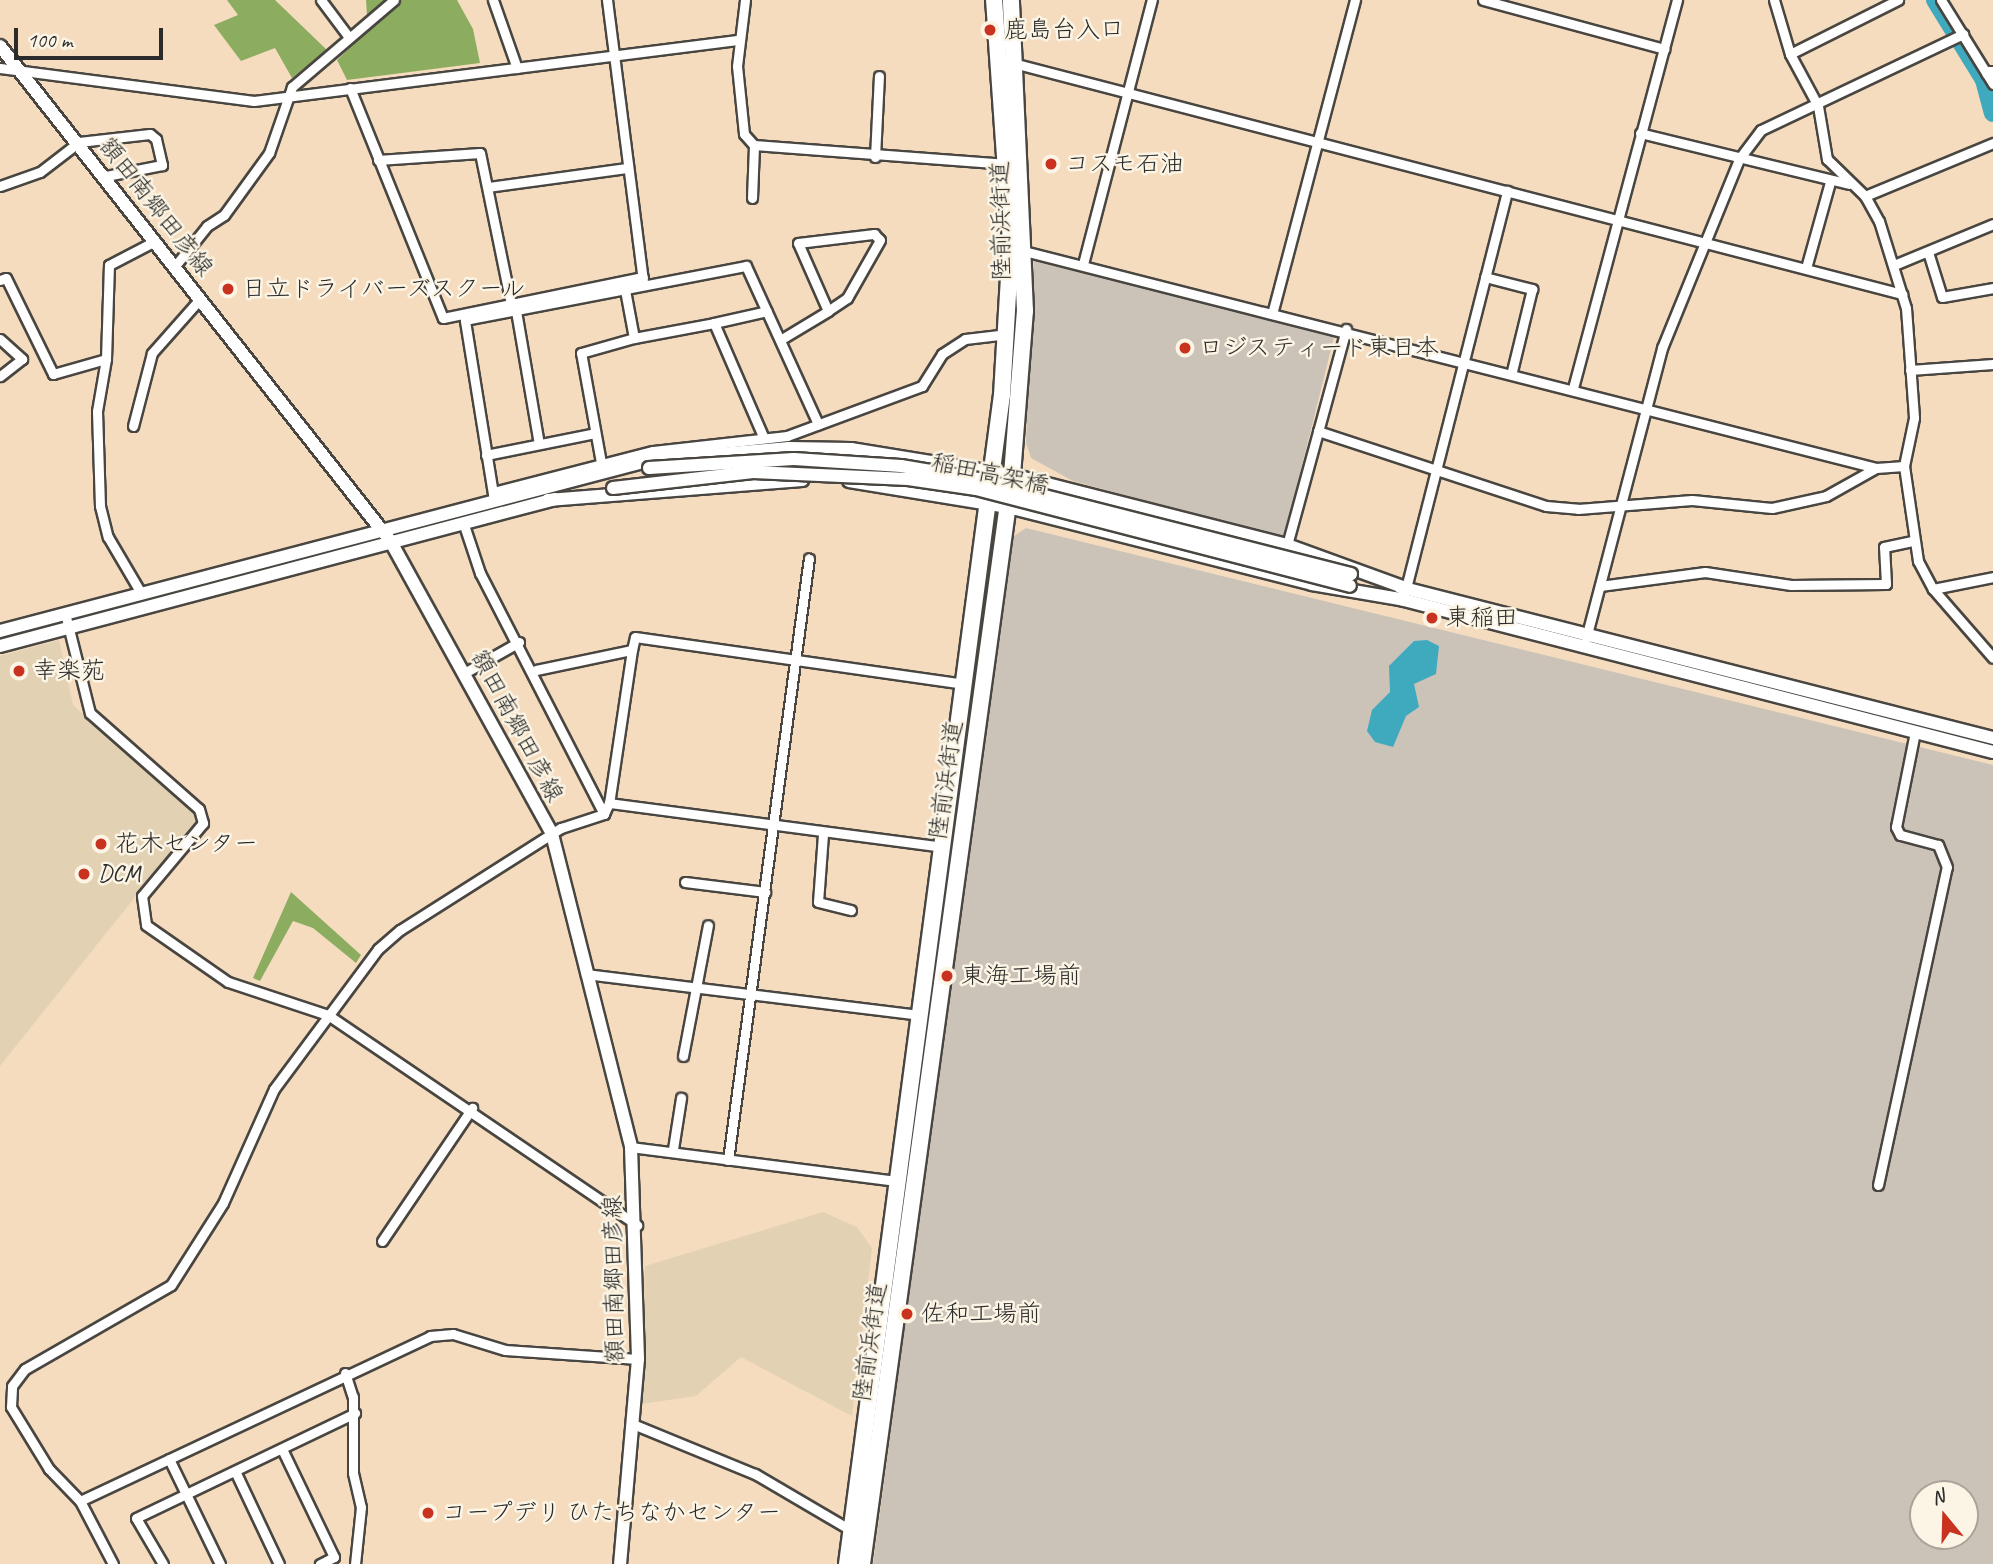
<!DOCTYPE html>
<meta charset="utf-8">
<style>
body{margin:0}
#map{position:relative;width:1993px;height:1564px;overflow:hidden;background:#f5dcbf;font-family:Caveat,"Klee One",sans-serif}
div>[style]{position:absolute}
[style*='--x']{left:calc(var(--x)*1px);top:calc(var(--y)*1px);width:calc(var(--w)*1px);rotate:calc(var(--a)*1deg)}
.built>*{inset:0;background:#e3d1b4}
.industrial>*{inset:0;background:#cbc3b8}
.forest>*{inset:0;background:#8cac60}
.water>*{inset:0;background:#3fa9be}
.river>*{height:18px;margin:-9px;padding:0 9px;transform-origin:9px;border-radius:9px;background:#3fa9be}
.roads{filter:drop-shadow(2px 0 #494641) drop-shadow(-2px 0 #494641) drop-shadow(0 2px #494641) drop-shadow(0 -2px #494641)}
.minor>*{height:9px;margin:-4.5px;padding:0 4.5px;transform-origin:4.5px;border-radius:4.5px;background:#fff}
.tertiary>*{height:12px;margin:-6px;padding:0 6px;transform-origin:6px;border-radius:6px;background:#fff}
.secondary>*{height:12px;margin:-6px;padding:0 6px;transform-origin:6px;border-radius:6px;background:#fff}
.trunk>*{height:16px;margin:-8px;padding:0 8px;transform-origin:8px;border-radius:8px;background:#fff}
.bridges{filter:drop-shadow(2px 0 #494641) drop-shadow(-2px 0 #494641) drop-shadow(0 2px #494641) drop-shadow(0 -2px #494641)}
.tertiary-bridge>*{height:12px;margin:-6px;padding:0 6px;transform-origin:6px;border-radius:6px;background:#fff}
.dots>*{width:19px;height:19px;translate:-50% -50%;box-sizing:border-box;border:4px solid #fcf5e5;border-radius:50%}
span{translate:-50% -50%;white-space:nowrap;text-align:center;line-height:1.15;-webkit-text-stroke:5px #fcf5e5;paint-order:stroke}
.poi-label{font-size:24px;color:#2b2b2b}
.left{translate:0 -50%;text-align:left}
.street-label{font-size:24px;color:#2b2b2b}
.north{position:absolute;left:1909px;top:1480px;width:70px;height:70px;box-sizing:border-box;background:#fcf5e5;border:2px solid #a8a49b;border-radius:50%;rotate:341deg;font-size:19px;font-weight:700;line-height:28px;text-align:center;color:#2b2b2b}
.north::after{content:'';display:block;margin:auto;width:24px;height:32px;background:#c8321e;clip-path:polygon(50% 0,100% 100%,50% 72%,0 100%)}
.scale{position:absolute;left:14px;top:28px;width:149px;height:32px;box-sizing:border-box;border:4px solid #2b2b2b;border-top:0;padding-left:9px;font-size:21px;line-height:24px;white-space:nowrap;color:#2b2b2b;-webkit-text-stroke:5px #fcf5e5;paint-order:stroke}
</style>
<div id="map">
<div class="built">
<div style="clip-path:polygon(59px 640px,73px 705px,199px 817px,0 1066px,0 656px)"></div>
<div style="clip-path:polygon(823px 1212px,857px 1227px,872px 1248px,852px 1416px,741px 1357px,696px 1396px,641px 1404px,645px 1266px)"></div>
</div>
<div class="industrial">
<div style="clip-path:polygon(1034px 255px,1335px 333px,1284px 538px,1073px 481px,1031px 458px,1026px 443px)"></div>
<div style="clip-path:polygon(evenodd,1026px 528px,1993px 765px,1993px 1564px,873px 1564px,1011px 538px,1026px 528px,1923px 1494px,1965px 1494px,1965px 1536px,1923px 1536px,1923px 1494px)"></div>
</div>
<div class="forest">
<div style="clip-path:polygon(227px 0,275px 0,327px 50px,292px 78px,275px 48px,241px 61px,214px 25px,238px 15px)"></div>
<div style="clip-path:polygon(366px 0,457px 0,473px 29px,480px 63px,347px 80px,337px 60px,368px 31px)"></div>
<div style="clip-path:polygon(291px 892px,361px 955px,356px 963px,313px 928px,293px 921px,260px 981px,253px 978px)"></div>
</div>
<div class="water">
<div style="clip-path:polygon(1427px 640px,1439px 646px,1436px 674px,1414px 684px,1419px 707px,1406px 716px,1393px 747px,1375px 742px,1367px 731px,1372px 710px,1390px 692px,1389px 666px,1414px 641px)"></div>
</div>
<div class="river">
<div style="--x:1935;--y:0;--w:94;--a:58.5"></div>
<div style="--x:1984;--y:80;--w:34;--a:75"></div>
</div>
<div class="roads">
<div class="minor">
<div style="--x:321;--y:0;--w:45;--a:53.1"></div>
<div style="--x:493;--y:0;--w:72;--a:70.6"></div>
<div style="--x:607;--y:0;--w:282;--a:82.7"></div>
<div style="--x:745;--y:0;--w:66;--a:96.9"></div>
<div style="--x:737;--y:66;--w:68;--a:84.1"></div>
<div style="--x:744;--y:134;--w:15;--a:48"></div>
<div style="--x:754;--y:145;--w:254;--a:4.3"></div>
<div style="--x:1483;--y:0;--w:188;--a:15.1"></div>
<div style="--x:1774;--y:0;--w:56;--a:73.5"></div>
<div style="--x:1790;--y:54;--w:59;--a:61.7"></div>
<div style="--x:1818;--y:106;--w:54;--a:80.4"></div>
<div style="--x:1827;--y:159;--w:53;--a:44.2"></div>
<div style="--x:1865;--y:196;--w:29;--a:61"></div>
<div style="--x:1879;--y:221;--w:91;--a:72.8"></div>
<div style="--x:1906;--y:308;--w:110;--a:85.8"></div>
<div style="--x:1914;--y:418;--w:49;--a:101.8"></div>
<div style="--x:1904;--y:466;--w:96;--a:81.6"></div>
<div style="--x:1918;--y:561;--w:32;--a:62"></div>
<div style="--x:1933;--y:589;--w:91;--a:49"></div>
<div style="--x:1941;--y:0;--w:99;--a:58.2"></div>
<div style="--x:1790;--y:54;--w:121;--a:-26.6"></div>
<div style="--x:1013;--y:63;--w:919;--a:14.57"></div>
<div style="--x:0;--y:68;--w:256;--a:7.4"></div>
<div style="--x:254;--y:101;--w:489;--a:-7.2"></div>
<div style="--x:350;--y:88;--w:248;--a:68"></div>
<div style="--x:443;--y:318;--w:204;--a:-11.6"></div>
<div style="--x:1640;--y:133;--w:215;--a:13.7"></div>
<div style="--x:875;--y:157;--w:81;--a:-87.2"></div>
<div style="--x:378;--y:160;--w:102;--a:-3.9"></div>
<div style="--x:480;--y:153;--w:154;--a:78.4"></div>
<div style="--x:0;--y:186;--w:42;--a:-19.3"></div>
<div style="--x:40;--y:172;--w:49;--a:-37.6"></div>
<div style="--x:79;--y:142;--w:71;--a:-6.4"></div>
<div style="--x:150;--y:134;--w:8;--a:40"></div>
<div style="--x:156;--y:139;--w:27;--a:77"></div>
<div style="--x:162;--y:165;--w:57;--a:168.9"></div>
<div style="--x:488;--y:187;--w:139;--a:-7.8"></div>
<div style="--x:1865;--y:196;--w:139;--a:-22.5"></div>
<div style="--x:752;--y:198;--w:53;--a:-87.8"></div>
<div style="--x:1020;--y:250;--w:883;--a:14.29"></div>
<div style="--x:1876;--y:468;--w:28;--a:-4"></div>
<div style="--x:1928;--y:252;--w:47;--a:72.7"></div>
<div style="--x:1942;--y:297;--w:52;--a:-10"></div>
<div style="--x:1083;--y:264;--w:273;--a:-75.4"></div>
<div style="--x:1894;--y:265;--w:107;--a:-22.5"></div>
<div style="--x:175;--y:266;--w:51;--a:-51.3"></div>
<div style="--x:207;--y:226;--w:20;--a:-33"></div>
<div style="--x:224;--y:215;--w:77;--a:-54"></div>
<div style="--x:269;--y:153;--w:70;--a:-70.8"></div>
<div style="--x:292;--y:87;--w:134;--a:-40.5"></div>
<div style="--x:1806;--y:268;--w:89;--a:-74.4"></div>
<div style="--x:1485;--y:277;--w:49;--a:14.3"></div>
<div style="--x:1532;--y:289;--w:84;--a:103.7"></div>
<div style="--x:0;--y:280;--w:6;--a:-18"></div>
<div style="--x:6;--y:278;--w:107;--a:63.9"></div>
<div style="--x:53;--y:374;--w:55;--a:-15.8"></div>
<div style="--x:106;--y:359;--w:94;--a:-88.2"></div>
<div style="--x:109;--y:265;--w:52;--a:-27.6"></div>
<div style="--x:625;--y:290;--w:49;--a:79.4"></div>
<div style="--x:516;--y:311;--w:135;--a:80.2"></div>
<div style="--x:1272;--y:314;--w:325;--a:-75.2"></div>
<div style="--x:714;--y:323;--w:54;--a:-12.8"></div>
<div style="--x:0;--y:339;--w:30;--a:42"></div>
<div style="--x:22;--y:359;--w:28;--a:142"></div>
<div style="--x:780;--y:340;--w:56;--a:-31.1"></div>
<div style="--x:828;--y:311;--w:74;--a:-113.8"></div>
<div style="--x:798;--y:243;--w:77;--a:-6.8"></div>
<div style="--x:874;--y:234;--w:8;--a:45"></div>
<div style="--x:880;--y:240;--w:67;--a:119.6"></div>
<div style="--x:847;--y:298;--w:23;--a:146"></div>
<div style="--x:106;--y:359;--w:53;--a:99.8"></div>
<div style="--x:97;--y:411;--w:95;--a:88.2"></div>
<div style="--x:100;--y:506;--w:32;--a:76"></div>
<div style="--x:108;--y:537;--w:65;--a:59.5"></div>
<div style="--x:1910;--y:370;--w:83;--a:-4.1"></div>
<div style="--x:1573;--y:388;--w:402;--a:-75"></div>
<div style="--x:133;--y:426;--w:75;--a:-75.4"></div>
<div style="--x:152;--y:353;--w:72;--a:-48.4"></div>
<div style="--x:1318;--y:431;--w:240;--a:18.2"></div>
<div style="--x:1546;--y:506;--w:32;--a:5"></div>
<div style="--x:1578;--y:509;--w:114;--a:-4.5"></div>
<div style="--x:1692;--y:500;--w:80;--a:5.7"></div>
<div style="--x:1772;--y:508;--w:55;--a:-12.5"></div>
<div style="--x:1826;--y:496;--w:57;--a:-29.2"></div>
<div style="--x:486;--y:455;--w:111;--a:-11.4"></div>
<div style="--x:602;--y:468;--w:117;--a:-100.3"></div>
<div style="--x:581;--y:353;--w:55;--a:-15.8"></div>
<div style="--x:634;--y:338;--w:81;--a:-10.6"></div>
<div style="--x:714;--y:323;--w:123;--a:66.6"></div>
<div style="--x:493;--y:492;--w:165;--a:-14.4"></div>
<div style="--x:653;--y:451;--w:135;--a:-6.4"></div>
<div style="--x:787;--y:436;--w:144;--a:-20.3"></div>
<div style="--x:922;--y:386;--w:38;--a:-58"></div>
<div style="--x:942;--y:354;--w:27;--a:-33"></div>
<div style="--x:965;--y:339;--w:43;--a:-6.6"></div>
<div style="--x:494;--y:500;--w:182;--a:-99.2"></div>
<div style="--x:465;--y:320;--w:286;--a:-10.9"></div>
<div style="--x:746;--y:266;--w:174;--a:65.5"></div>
<div style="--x:463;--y:522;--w:54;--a:71.6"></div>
<div style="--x:480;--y:573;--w:271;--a:62.8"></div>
<div style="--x:1287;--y:545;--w:224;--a:-74.7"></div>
<div style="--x:1600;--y:586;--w:106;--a:-7.6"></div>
<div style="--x:1705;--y:572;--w:87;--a:8.6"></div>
<div style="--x:1791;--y:585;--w:95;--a:-0.6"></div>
<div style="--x:1886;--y:584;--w:37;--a:-93"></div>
<div style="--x:1884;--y:547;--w:30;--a:-12"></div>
<div style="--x:1406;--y:588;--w:410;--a:-75.7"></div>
<div style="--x:1933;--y:589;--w:61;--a:-11.3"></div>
<div style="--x:65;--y:613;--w:103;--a:76"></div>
<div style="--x:90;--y:713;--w:145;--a:41.4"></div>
<div style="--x:199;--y:809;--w:15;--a:74"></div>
<div style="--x:203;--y:823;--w:95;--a:129.9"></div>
<div style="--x:142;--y:896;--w:29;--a:82"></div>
<div style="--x:146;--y:925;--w:100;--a:34.8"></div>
<div style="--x:228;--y:982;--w:105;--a:18.3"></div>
<div style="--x:328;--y:1015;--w:374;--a:34.2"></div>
<div style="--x:1586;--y:638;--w:300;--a:-75.3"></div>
<div style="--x:1662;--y:348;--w:204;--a:-67.8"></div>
<div style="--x:1739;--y:159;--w:36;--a:-53"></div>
<div style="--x:1761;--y:130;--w:224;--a:-25.4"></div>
<div style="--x:632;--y:650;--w:13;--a:-77"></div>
<div style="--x:635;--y:637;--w:333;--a:8.1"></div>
<div style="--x:536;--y:670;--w:98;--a:-11.8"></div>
<div style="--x:632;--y:650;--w:155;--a:98.5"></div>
<div style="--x:466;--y:672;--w:61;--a:-29.5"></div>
<div style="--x:823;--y:834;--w:68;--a:94.2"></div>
<div style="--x:818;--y:902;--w:34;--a:14"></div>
<div style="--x:685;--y:882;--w:81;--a:7.1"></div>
<div style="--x:586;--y:974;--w:335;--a:7"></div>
<div style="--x:683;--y:1056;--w:133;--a:-79.2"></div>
<div style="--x:631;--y:1147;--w:269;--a:7.3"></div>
<div style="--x:673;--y:1149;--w:52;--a:-81.1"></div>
<div style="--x:728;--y:1160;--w:607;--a:-82.34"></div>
<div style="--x:1878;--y:1185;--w:325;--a:-77.8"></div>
<div style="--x:1947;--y:867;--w:24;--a:-112"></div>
<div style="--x:1938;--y:845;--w:39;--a:-165"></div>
<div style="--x:1900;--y:835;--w:9;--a:-117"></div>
<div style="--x:1896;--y:827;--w:97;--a:-78.7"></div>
<div style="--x:382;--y:1241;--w:161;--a:-55.9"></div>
<div style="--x:345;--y:1373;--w:25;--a:72"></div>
<div style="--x:353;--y:1397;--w:76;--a:90"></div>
<div style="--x:353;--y:1473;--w:35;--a:77"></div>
<div style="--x:361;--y:1507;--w:57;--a:96"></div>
<div style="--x:633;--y:1424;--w:132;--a:22.3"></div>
<div style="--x:755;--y:1474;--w:113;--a:30.4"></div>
<div style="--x:282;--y:1449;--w:120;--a:64.3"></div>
<div style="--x:334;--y:1557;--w:16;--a:153"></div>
<div style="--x:169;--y:1459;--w:117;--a:64.1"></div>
<div style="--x:235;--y:1471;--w:103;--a:64.7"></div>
<div style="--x:80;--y:1501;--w:387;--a:-25.2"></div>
<div style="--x:430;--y:1336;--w:23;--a:-5"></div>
<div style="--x:453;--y:1334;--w:54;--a:17.1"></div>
<div style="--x:505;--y:1350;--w:133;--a:3.9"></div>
<div style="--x:113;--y:1564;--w:71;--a:-117.6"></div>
<div style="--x:80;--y:1501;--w:45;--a:-134.1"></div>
<div style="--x:49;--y:1469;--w:73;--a:-121.5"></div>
<div style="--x:11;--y:1407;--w:21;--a:-87"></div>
<div style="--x:12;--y:1386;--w:21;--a:-53"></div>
<div style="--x:25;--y:1369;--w:168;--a:-29.9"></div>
<div style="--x:171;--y:1285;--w:97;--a:-57.6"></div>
<div style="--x:223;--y:1203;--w:125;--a:-65.9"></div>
<div style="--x:274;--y:1089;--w:174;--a:-53.4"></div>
<div style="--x:378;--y:949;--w:29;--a:-41"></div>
<div style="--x:400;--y:930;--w:191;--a:-32.4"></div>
<div style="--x:561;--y:828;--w:45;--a:-18"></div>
<div style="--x:604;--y:814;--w:12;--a:-66"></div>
<div style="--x:609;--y:803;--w:335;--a:7.5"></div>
<div style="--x:163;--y:1564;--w:53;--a:-120.4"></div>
<div style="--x:136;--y:1518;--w:243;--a:-25.6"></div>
</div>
<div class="tertiary">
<div style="--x:1988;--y:73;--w:5;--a:0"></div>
<div style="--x:849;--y:481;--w:161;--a:9.3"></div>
<div style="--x:1008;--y:507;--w:314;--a:14.2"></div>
<div style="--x:1312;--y:584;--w:95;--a:9.7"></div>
<div style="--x:548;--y:500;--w:255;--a:-4.5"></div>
<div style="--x:1400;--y:587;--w:612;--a:14.29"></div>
<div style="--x:1400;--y:599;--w:612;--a:14.47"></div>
<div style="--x:0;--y:631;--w:673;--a:-14.72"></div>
<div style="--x:651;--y:460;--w:139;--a:-5"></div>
<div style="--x:789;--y:448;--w:62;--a:0.9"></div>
<div style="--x:851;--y:449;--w:163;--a:9.2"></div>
<div style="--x:1012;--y:475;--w:284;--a:14.3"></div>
<div style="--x:1287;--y:545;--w:127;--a:19.9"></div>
<div style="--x:0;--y:646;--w:574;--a:-14.83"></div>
</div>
<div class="secondary">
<div style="--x:0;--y:46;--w:632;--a:51.75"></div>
<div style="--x:391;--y:542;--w:333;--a:61.1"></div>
<div style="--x:552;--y:834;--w:323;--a:75.8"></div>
<div style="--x:631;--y:1147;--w:212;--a:88.1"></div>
<div style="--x:638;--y:1359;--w:206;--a:95"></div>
</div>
<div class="trunk">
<div style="--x:847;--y:1564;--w:1179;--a:-82.45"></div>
<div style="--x:1002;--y:395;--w:153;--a:-86.6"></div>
<div style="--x:1011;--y:242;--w:243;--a:-94"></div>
<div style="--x:862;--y:1564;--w:1099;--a:-82.16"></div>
<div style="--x:1012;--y:475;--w:165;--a:-85.5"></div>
<div style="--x:1025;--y:311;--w:311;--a:-92.6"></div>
</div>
</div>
<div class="bridges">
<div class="tertiary-bridge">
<div style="--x:649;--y:468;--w:145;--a:-3.6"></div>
<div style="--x:794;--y:459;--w:107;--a:3.7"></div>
<div style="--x:901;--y:466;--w:78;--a:9.6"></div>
<div style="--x:978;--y:479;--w:385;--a:14.3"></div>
<div style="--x:613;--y:488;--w:141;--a:-6.5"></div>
<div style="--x:753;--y:472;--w:155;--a:2.6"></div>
<div style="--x:908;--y:479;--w:69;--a:8.4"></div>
<div style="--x:976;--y:489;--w:386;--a:14.5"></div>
</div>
</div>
<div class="dots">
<div style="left:990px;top:30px;background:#c8321e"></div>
<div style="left:1051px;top:164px;background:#c8321e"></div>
<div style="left:228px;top:289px;background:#c8321e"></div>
<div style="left:1185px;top:348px;background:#c8321e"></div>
<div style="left:1432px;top:618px;background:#c8321e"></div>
<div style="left:19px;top:671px;background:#c8321e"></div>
<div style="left:101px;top:844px;background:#c8321e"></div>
<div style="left:84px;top:874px;background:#c8321e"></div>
<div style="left:947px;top:976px;background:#c8321e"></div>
<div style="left:907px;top:1314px;background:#c8321e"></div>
<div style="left:428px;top:1513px;background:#c8321e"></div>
</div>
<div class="poi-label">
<span class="left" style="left:1004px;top:30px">鹿島台入口</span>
<span class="left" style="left:1065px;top:164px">コスモ石油</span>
<span class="left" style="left:242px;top:289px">日立ドライバーズスクール</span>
<span class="left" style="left:1199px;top:348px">ロジスティード東日本</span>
<span class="left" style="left:1446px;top:618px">東稲田</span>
<span class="left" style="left:33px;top:671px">幸楽苑</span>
<span class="left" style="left:115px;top:844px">花木センター</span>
<span class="left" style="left:98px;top:874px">DCM</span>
<span class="left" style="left:961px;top:976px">東海工場前</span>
<span class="left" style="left:921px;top:1314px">佐和工場前</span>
<span class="left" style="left:442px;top:1513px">コープデリ ひたちなかセンター</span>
</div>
<div class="street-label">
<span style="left:156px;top:207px;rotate:52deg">額田南郷田彦線</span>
<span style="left:1001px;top:221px;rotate:-91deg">陸前浜街道</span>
<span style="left:990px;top:474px;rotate:12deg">稲田高架橋</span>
<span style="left:517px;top:726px;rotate:62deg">額田南郷田彦線</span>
<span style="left:946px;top:780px;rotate:-82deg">陸前浜街道</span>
<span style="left:614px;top:1279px;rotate:-91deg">額田南郷田彦線</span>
<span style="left:870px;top:1342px;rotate:-82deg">陸前浜街道</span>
</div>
<div class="north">N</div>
<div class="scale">100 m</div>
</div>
